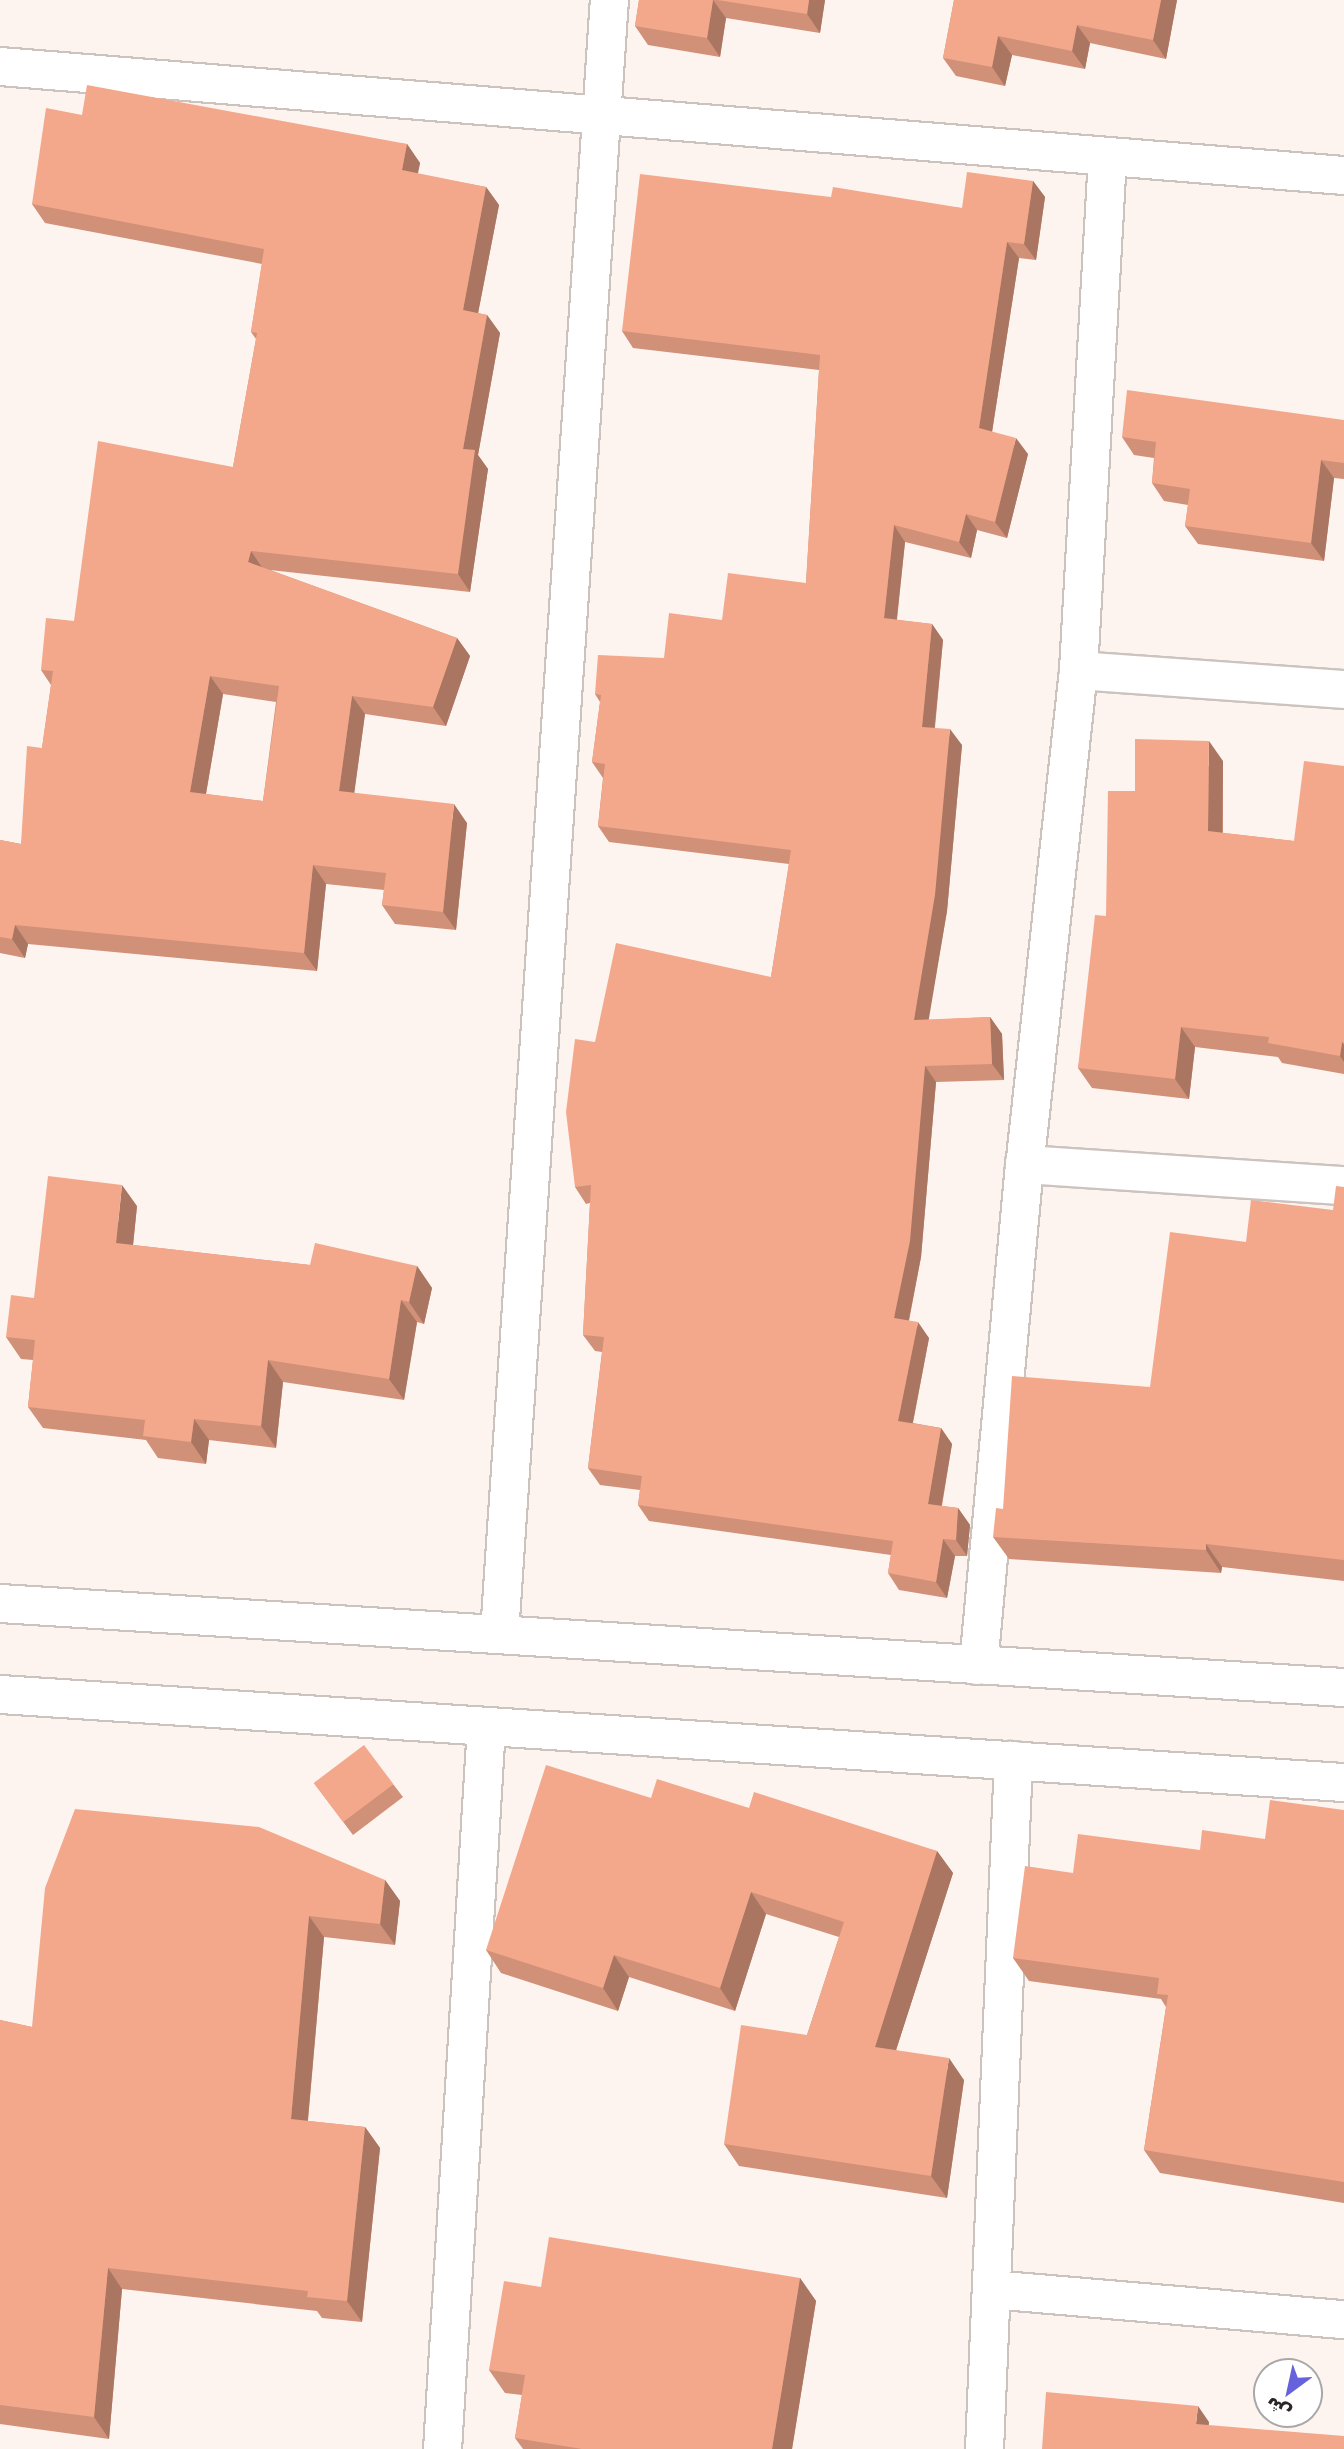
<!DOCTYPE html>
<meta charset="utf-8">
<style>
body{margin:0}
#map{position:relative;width:1344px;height:2449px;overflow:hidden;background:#fdf4f0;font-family:"DejaVu Sans",Cairo,sans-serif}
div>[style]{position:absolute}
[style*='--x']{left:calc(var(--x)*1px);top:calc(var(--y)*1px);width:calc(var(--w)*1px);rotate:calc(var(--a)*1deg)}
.roads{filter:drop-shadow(2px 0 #ccc3bf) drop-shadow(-2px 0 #ccc3bf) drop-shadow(0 2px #ccc3bf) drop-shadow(0 -2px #ccc3bf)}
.minor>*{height:37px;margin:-18.5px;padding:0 18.5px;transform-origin:18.5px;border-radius:18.5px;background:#fff}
.wall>*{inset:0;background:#d19078}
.shaded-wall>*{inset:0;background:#aa7662}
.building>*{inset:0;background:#f3a88c;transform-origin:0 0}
span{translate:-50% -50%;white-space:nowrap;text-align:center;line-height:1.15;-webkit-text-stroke:5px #fff;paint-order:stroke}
.north{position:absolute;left:1253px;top:2358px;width:70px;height:70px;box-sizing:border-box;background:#fff;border:2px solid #a9a8a8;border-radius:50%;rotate:213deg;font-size:19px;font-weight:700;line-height:28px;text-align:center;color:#292625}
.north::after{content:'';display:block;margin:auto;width:24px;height:32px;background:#6562db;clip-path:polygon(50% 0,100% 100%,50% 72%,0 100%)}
</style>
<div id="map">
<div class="roads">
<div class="minor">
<div style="--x:0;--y:66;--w:1348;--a:4.64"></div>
<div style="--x:1107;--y:157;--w:514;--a:93.24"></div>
<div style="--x:1078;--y:670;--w:497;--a:96.2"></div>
<div style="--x:1024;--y:1164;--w:321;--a:3.8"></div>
<div style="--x:1078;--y:670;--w:267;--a:4.1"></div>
<div style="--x:0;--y:1603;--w:1347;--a:3.58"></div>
<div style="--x:499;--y:1633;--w:1637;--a:-86.15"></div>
<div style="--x:978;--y:1665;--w:503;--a:-84.75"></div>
<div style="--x:0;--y:1694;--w:1347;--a:3.75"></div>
<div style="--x:991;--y:2289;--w:354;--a:4.9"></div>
<div style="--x:442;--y:2449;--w:724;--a:-86.52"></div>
<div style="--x:984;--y:2449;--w:690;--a:-87.59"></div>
</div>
</div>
<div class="wall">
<div style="clip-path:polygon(639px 0,825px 0,820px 33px,726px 18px,720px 57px,648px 45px,635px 26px)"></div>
<div style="clip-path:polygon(954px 0,1177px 0,1166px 59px,1090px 43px,1085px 69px,1012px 55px,1005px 86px,956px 76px,943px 58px)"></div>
<div style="clip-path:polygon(evenodd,82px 115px,407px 144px,420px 163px,417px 174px,486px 187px,499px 205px,478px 313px,487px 315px,500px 333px,478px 455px,488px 469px,470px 592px,270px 570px,457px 638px,470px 656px,446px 726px,365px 714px,354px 793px,467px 823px,456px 930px,395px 924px,382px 905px,384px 890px,326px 884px,317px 971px,28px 944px,25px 958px,0 953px,0 840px,21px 844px,42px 748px,51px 685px,41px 670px,74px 621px,233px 467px,256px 339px,251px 332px,262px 264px,45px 223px,32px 204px,82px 115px,223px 694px,276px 702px,263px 801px,206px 794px,223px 694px)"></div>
<div style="clip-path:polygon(1033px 181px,1045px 197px,1036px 260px,1019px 258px,992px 432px,1028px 454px,1007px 538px,977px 530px,971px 558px,905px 542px,897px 620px,932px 624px,943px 640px,935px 728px,962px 745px,947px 911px,928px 1020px,990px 1017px,1002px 1034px,1004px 1080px,936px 1082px,921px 1257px,909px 1321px,929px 1338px,913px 1423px,941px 1428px,952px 1444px,942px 1506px,958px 1508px,970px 1525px,967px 1556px,955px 1556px,947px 1598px,899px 1590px,888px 1573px,891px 1555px,649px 1521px,638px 1505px,640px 1490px,600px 1485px,588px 1468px,602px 1352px,595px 1351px,583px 1335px,590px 1203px,586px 1204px,575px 1187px,595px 1042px,771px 977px,789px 864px,609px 842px,598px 826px,603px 778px,592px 762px,600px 702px,595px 694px,664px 658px,722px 620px,806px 583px,819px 370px,633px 348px,622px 331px,831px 197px,962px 208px)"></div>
<div style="clip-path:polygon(1344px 420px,1344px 479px,1334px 478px,1324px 561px,1198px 544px,1185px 526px,1188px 505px,1164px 501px,1152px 483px,1154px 458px,1134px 455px,1122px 437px)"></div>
<div style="clip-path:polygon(1223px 761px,1223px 833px,1294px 841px,1344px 766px,1344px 1074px,1282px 1063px,1278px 1057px,1195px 1047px,1189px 1099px,1092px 1088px,1078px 1068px,1106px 916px,1135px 791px)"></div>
<div style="clip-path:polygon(1344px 1187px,1344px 1581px,1222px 1567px,1221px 1573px,1009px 1559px,993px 1537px,1003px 1509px,1150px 1387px,1246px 1242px,1333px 1210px)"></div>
<div style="clip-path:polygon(137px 1206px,133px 1245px,310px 1265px,417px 1266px,432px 1288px,424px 1324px,417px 1322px,404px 1400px,283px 1382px,276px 1448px,209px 1440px,206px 1464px,158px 1458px,146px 1440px,43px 1428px,28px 1407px,33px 1360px,21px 1359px,6px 1337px,34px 1298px)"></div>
<div style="clip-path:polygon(314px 1783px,393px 1784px,403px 1797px,353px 1835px)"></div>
<div style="clip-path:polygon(651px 1798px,749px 1808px,937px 1851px,953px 1873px,896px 2050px,964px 2080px,947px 2198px,739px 2166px,724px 2144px,807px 2035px,839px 1937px,766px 1914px,735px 2011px,629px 1977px,618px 2011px,501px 1973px,486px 1950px)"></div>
<div style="clip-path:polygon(1344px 1810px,1344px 2203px,1160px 2173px,1144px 2150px,1166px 2007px,1161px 1999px,1029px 1981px,1013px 1958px,1073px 1873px,1265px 1839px)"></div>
<div style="clip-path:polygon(385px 1880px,400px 1901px,395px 1945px,324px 1937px,308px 2121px,365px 2127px,380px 2148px,362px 2322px,322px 2318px,317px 2311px,122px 2289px,109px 2439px,0 2424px,0 2020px,32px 2027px)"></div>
<div style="clip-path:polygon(800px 2278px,816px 2301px,792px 2449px,523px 2449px,515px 2438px,522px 2395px,505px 2393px,489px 2370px,541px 2287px)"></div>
</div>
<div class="shaded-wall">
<div style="clip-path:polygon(713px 0,726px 18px,720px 57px,707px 38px)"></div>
<div style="clip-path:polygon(809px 0,825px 0,820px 33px,807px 14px)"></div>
<div style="clip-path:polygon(1161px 0,1177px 0,1166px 59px,1153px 40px)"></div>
<div style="clip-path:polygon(1077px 25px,1090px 43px,1085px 69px,1072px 51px)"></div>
<div style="clip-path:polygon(998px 36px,1012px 55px,1005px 86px,992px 67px)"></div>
<div style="clip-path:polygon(407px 144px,420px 163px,415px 189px,402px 170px)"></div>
<div style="clip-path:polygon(1033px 181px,1045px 197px,1036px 260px,1024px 244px)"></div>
<div style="clip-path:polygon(486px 187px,499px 205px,475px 329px,463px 310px)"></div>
<div style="clip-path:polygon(1007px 242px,1019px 258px,990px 445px,979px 428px)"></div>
<div style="clip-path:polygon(487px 315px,500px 333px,478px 455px,488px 469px,470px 592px,458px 574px,463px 449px)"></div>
<div style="clip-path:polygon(1016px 438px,1028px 454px,1007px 538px,995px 522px)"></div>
<div style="clip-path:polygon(1321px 460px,1334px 478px,1324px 561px,1311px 543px)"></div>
<div style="clip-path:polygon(966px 514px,977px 530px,971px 558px,959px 542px)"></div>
<div style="clip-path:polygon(894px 525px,905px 542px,895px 635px,884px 618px)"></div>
<div style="clip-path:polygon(251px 551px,263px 569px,248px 562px)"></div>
<div style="clip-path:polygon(932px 624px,943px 640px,933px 743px,922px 727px)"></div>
<div style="clip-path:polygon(457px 638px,470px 656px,446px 726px,433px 707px)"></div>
<div style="clip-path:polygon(210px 676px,223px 694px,203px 811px,190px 792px)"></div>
<div style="clip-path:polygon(352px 696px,365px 714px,352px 810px,339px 791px)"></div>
<div style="clip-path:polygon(950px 729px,962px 745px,947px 911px,926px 1036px,914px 1020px)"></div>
<div style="clip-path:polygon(1209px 741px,1223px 761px,1222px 851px,1208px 831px)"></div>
<div style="clip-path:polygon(454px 804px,467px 823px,456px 930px,443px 912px)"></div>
<div style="clip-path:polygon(313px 865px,326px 884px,317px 971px,304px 953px)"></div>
<div style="clip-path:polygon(15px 925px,28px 944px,25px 958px,12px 939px)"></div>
<div style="clip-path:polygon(990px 1017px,1002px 1034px,1004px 1080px,992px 1064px)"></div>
<div style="clip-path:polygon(1181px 1027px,1195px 1047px,1189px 1099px,1175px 1079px)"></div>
<div style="clip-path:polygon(1342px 1042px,1344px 1045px,1344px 1062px,1340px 1056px)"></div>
<div style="clip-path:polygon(925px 1066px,936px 1082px,921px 1257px,906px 1334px,894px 1318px)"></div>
<div style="clip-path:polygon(122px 1185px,137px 1206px,131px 1265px,116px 1243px)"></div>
<div style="clip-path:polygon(417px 1266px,432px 1288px,424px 1324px,409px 1302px)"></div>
<div style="clip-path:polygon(401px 1300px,417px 1322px,404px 1400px,389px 1379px)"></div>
<div style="clip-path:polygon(918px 1322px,929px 1338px,910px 1437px,898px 1421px)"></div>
<div style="clip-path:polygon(268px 1360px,283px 1382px,276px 1448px,261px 1426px)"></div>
<div style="clip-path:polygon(194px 1419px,209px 1440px,206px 1464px,191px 1442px)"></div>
<div style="clip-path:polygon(941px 1428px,952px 1444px,939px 1520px,928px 1504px)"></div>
<div style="clip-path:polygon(958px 1508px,970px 1525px,967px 1556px,956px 1540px)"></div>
<div style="clip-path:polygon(943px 1539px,955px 1556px,947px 1598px,936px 1582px)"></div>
<div style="clip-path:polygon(1206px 1544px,1222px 1567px,1221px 1573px,1206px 1550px)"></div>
<div style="clip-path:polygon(937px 1851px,953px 1873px,890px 2069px,875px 2047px)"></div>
<div style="clip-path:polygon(385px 1880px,400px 1901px,395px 1945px,380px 1924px)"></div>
<div style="clip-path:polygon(751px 1892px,766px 1914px,735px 2011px,720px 1988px)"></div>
<div style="clip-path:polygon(309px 1916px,324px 1937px,306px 2140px,291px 2119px)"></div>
<div style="clip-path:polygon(614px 1955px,629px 1977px,618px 2011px,603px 1988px)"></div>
<div style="clip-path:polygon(949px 2058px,964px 2080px,947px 2198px,931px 2176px)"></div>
<div style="clip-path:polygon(365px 2127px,380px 2148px,362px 2322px,347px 2301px)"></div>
<div style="clip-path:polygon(108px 2268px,122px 2289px,109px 2439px,94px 2417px)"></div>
<div style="clip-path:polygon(800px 2278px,816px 2301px,792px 2449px,772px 2449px)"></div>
<div style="clip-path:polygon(1198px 2406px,1209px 2422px,1208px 2439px,1196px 2424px)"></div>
</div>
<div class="building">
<div style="clip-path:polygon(639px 0,713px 0,707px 38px,635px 26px)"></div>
<div style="clip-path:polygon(717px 0,809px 0,807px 14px)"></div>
<div style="clip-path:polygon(954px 0,1161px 0,1153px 40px,1077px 25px,1072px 51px,998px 36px,992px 67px,943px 58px)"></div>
<div style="clip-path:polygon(evenodd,87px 85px,407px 144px,402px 170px,486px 187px,463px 310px,487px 315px,463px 449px,475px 450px,458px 574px,251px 551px,248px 562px,457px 638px,433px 707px,352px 696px,339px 791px,454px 804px,443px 912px,382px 905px,386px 873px,313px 865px,304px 953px,15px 925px,12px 939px,0 937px,0 840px,21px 844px,27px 746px,42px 748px,53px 671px,41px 670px,46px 618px,74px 621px,98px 441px,233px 467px,257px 333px,251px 332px,264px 249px,32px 204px,46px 108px,82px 115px,87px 85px,210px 676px,279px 686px,263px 801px,190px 792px,210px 676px)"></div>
<div style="clip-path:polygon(967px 172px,1033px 181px,1024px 244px,1007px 242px,979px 428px,1016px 438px,995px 522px,966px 514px,959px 542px,894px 525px,884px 618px,932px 624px,922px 727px,950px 729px,935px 895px,914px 1020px,990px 1017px,992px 1064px,925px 1066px,910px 1241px,894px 1318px,918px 1322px,898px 1421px,941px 1428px,928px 1504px,958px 1508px,956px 1540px,943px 1539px,936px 1582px,888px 1573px,893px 1541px,638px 1505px,642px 1476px,588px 1468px,604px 1337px,583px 1335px,591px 1185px,575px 1187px,566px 1112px,575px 1039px,595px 1042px,616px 943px,771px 977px,791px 850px,598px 826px,605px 764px,592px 762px,601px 695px,595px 694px,598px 655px,664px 658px,669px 613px,722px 620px,728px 573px,806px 583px,820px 355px,622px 331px,640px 174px,831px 197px,833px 187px,962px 208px)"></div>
<div style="clip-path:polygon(1127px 390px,1344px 420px,1344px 463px,1321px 460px,1311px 543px,1185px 526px,1190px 489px,1152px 483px,1156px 442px,1122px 437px)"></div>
<div style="clip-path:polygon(1135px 739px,1209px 741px,1208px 831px,1294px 841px,1304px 761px,1344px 766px,1344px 1043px,1342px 1042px,1340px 1056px,1268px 1043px,1269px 1037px,1181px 1027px,1175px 1079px,1078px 1068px,1095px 915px,1106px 916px,1108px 791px,1135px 791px)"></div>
<div style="clip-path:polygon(48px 1176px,122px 1185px,116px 1243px,310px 1265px,315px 1243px,417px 1266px,409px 1302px,401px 1300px,389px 1379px,268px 1360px,261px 1426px,194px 1419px,191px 1442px,143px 1436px,145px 1420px,28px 1407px,35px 1340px,6px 1337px,11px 1295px,34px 1298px)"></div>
<div style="clip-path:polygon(1336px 1186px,1344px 1187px,1344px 1560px,1206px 1544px,1206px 1550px,993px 1537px,996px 1508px,1003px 1509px,1012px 1376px,1150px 1387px,1170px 1232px,1246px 1242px,1251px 1200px,1333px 1210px)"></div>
<div style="left:364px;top:1745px;width:49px;height:63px;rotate:53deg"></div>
<div style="clip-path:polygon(546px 1765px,651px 1798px,657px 1779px,749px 1808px,754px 1792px,937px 1851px,875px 2047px,949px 2058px,931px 2176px,724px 2144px,741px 2025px,807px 2035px,844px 1922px,751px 1892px,720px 1988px,614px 1955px,603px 1988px,486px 1950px)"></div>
<div style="clip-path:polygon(1270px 1800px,1344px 1810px,1344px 2182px,1144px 2150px,1168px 1995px,1157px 1994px,1159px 1978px,1013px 1958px,1025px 1866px,1073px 1873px,1078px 1834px,1200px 1850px,1202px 1830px,1265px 1839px)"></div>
<div style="clip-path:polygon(75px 1809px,259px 1827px,385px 1880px,380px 1924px,309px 1916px,291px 2119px,365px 2127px,347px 2301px,307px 2297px,308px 2291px,108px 2268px,94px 2417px,0 2405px,0 2020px,32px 2027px,45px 1888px)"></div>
<div style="clip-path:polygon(549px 2237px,800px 2278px,772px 2449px,582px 2449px,515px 2438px,525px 2375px,489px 2370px,504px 2281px,541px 2287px)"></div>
<div style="clip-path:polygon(1046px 2392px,1198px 2406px,1196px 2424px,1344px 2436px,1344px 2449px,1042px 2449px)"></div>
</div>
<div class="north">ش</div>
</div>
